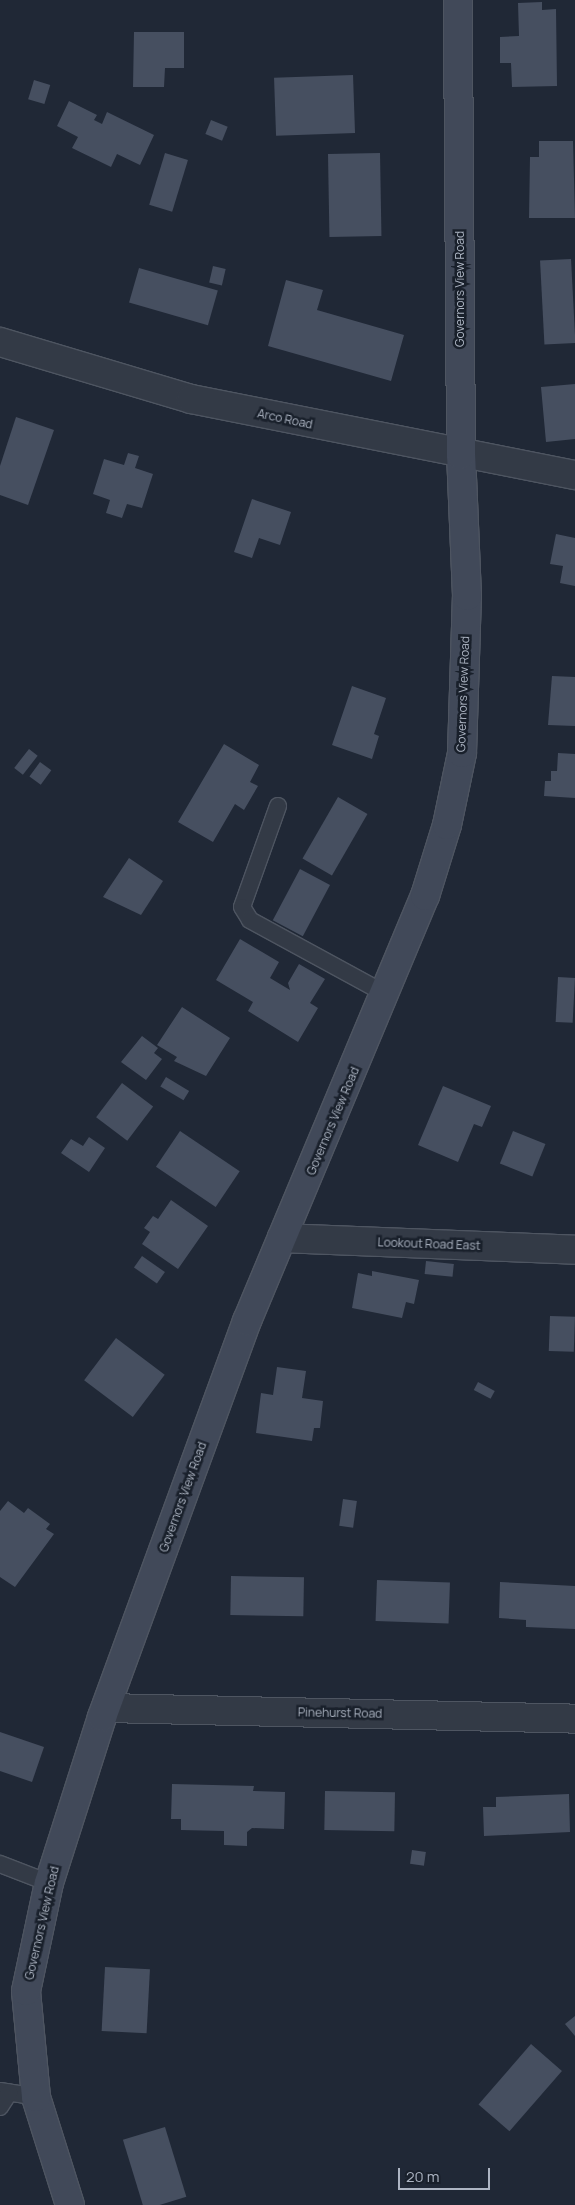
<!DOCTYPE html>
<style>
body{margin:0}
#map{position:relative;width:575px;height:2205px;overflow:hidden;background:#202836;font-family:Manrope,sans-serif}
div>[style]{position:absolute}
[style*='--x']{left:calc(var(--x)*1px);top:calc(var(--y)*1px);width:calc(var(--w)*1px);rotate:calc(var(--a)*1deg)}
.building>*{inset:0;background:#464f60;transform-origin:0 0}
.roads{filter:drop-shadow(1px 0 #4e5561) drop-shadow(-1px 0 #4e5561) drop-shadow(0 1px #4e5561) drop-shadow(0 -1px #4e5561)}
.lane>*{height:16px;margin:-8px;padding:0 8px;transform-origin:8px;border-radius:8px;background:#333a46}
.street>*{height:28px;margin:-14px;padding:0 14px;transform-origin:14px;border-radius:14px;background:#333a46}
.secondary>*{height:28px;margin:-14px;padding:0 14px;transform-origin:14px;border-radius:14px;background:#414959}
span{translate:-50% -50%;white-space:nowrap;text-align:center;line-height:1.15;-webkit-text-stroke:5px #19202b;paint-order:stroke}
.street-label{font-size:12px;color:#adb5c3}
.scale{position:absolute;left:398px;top:2168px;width:92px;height:22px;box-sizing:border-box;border:2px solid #adb5c3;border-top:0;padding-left:6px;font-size:15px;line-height:18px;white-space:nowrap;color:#adb5c3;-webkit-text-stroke:4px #19202b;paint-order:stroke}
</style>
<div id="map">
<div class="building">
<div style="clip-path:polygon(542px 2px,542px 10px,556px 9px,557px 86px,512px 87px,511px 63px,500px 63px,500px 37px,519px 36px,518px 3px)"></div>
<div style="clip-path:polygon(134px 32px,184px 32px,184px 68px,165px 68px,164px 87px,133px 87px)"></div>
<div style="left:353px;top:75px;width:58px;height:79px;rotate:88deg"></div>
<div style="left:34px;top:80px;width:17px;height:20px;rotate:17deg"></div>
<div style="clip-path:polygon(69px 101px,97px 115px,94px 120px,102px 124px,107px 112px,154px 135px,140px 165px,117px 154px,111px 167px,72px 148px,78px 137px,57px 126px)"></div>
<div style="left:211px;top:120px;width:18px;height:15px;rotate:22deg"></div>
<div style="clip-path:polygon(539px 141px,573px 141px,575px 218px,529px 218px,530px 157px,539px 157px)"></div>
<div style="left:165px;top:153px;width:24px;height:54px;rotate:17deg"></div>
<div style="left:380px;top:153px;width:83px;height:52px;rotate:89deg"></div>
<div style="left:571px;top:259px;width:84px;height:31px;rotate:87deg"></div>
<div style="left:213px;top:266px;width:13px;height:17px;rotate:13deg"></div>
<div style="left:139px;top:268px;width:82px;height:36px;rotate:16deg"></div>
<div style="clip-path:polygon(286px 280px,323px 290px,317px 310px,404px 335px,391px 381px,268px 346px)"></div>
<div style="clip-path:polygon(575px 384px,575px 439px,546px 442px,541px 387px)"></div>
<div style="clip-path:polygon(16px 417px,54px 430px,28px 505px,0 495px,0 466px)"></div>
<div style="clip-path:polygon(128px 453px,139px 456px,135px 468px,153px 474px,142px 508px,127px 504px,122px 518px,106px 513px,110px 500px,93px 494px,104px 459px,124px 465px)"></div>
<div style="clip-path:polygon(252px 499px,291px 512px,280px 545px,259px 538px,252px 558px,234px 552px)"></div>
<div style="clip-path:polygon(556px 534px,575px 538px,575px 586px,560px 583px,563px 566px,550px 564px)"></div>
<div style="clip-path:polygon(552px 676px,575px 677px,575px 726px,548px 725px)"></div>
<div style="clip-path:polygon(352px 686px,386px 698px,374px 734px,379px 736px,372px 759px,332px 745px)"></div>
<div style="clip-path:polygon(224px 744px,259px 765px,250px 782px,258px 786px,244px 810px,235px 804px,213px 842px,178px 822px)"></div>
<div style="left:29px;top:749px;width:11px;height:24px;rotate:38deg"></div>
<div style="clip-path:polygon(558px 753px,575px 754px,575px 798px,544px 796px,545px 781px,551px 781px,551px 771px,557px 771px)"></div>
<div style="left:40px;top:762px;width:14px;height:18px;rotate:36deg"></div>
<div style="left:338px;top:797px;width:34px;height:71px;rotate:30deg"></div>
<div style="clip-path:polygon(129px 858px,163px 881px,141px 915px,103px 897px)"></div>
<div style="left:300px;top:869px;width:34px;height:58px;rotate:28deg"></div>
<div style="clip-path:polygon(240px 939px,279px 962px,270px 978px,290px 990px,288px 983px,299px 964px,325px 979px,310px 1003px,318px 1008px,298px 1042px,248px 1011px,253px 1002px,216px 980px)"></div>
<div style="left:558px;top:977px;width:17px;height:45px;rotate:3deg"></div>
<div style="clip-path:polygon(182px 1007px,230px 1038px,206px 1076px,174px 1061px,177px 1057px,157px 1045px)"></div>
<div style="clip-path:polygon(142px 1036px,158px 1048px,154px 1053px,162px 1059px,146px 1080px,121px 1062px)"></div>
<div style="left:166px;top:1077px;width:27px;height:11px;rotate:31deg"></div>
<div style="left:122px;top:1083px;width:39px;height:43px;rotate:37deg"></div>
<div style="clip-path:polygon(443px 1086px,491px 1106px,482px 1127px,474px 1124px,458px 1162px,418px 1145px)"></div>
<div style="left:180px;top:1131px;width:72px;height:43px;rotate:34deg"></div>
<div style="left:513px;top:1131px;width:35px;height:35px;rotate:22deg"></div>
<div style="clip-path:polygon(89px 1137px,105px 1148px,89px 1172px,61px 1153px,71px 1139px,83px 1146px)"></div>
<div style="clip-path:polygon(171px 1200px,208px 1226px,178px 1269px,142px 1244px,150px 1232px,144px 1228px,153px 1216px,158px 1219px)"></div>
<div style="left:142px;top:1256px;width:28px;height:14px;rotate:35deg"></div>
<div style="left:426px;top:1261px;width:28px;height:13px;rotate:6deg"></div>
<div style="clip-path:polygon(372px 1271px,419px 1280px,414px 1304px,406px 1302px,402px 1318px,352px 1308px,358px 1273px,372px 1276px)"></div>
<div style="left:550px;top:1316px;width:25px;height:35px;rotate:2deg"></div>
<div style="left:116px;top:1338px;width:61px;height:53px;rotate:37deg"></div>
<div style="clip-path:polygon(277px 1367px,306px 1371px,302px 1398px,323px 1401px,320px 1428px,314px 1428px,312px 1441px,256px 1433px,261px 1393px,273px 1395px)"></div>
<div style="left:478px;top:1382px;width:19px;height:9px;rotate:28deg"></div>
<div style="left:343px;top:1499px;width:14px;height:27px;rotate:8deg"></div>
<div style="clip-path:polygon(8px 1501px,24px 1513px,28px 1508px,50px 1524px,46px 1529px,54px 1534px,15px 1587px,0 1577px,0 1511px)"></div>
<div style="left:231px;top:1576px;width:73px;height:39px;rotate:1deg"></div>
<div style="left:377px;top:1580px;width:73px;height:41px;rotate:2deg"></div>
<div style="clip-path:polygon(500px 1582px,575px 1586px,575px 1629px,526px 1627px,526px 1620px,499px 1618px)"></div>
<div style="clip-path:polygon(0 1732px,44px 1747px,32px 1782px,0 1771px)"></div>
<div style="clip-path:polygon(172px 1784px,254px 1786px,253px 1791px,285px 1792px,284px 1829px,252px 1828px,247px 1832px,247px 1846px,224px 1845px,224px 1831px,181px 1830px,181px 1819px,171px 1819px)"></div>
<div style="left:325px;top:1791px;width:70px;height:39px;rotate:1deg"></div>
<div style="clip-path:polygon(569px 1794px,570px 1832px,484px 1836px,483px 1807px,496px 1807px,496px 1797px)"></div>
<div style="left:412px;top:1850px;width:14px;height:14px;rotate:8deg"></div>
<div style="left:105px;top:1967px;width:45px;height:64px;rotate:3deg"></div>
<div style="clip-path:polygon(575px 2016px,575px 2036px,565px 2024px)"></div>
<div style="left:531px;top:2044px;width:41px;height:80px;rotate:41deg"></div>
<div style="left:165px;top:2127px;width:73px;height:44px;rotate:73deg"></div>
</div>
<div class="roads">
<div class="lane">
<div style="--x:278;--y:806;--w:107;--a:109.6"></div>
<div style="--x:242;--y:907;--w:15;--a:58"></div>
<div style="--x:250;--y:920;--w:155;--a:28.6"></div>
<div style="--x:0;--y:1864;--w:53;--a:21.2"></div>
<div style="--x:0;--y:2091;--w:36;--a:9"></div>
<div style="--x:0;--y:2107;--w:17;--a:-57"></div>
</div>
<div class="street">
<div style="--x:0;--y:342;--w:199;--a:16.6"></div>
<div style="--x:191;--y:399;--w:391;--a:11.2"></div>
<div style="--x:282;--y:1238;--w:293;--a:2.3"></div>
<div style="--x:106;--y:1708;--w:469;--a:1.3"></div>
</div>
<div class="secondary">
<div style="--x:70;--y:2205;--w:113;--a:-107.5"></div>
<div style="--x:36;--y:2097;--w:106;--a:-95.4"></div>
<div style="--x:26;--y:1991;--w:110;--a:-78"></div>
<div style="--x:49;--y:1883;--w:174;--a:-72.3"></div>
<div style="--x:102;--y:1717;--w:422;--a:-69.9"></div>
<div style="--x:247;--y:1321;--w:461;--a:-67.3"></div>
<div style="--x:425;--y:896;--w:74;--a:-72.8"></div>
<div style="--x:447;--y:825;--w:74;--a:-78.2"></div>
<div style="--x:462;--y:753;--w:157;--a:-88.2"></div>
<div style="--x:467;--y:596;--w:141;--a:-92.4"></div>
<div style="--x:461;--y:455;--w:455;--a:-90.4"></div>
</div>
</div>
<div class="street-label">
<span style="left:460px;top:289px;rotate:-90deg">Governors View Road</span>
<span style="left:285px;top:419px;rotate:12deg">Arco Road</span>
<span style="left:463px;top:694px;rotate:-88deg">Governors View Road</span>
<span style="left:333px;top:1121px;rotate:-67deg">Governors View Road</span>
<span style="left:429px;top:1244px;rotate:2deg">Lookout Road East</span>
<span style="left:183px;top:1497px;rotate:-70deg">Governors View Road</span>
<span style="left:340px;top:1713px;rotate:1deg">Pinehurst Road</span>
<span style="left:42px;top:1923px;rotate:-77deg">Governors View Road</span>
</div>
<div class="scale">20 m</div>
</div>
